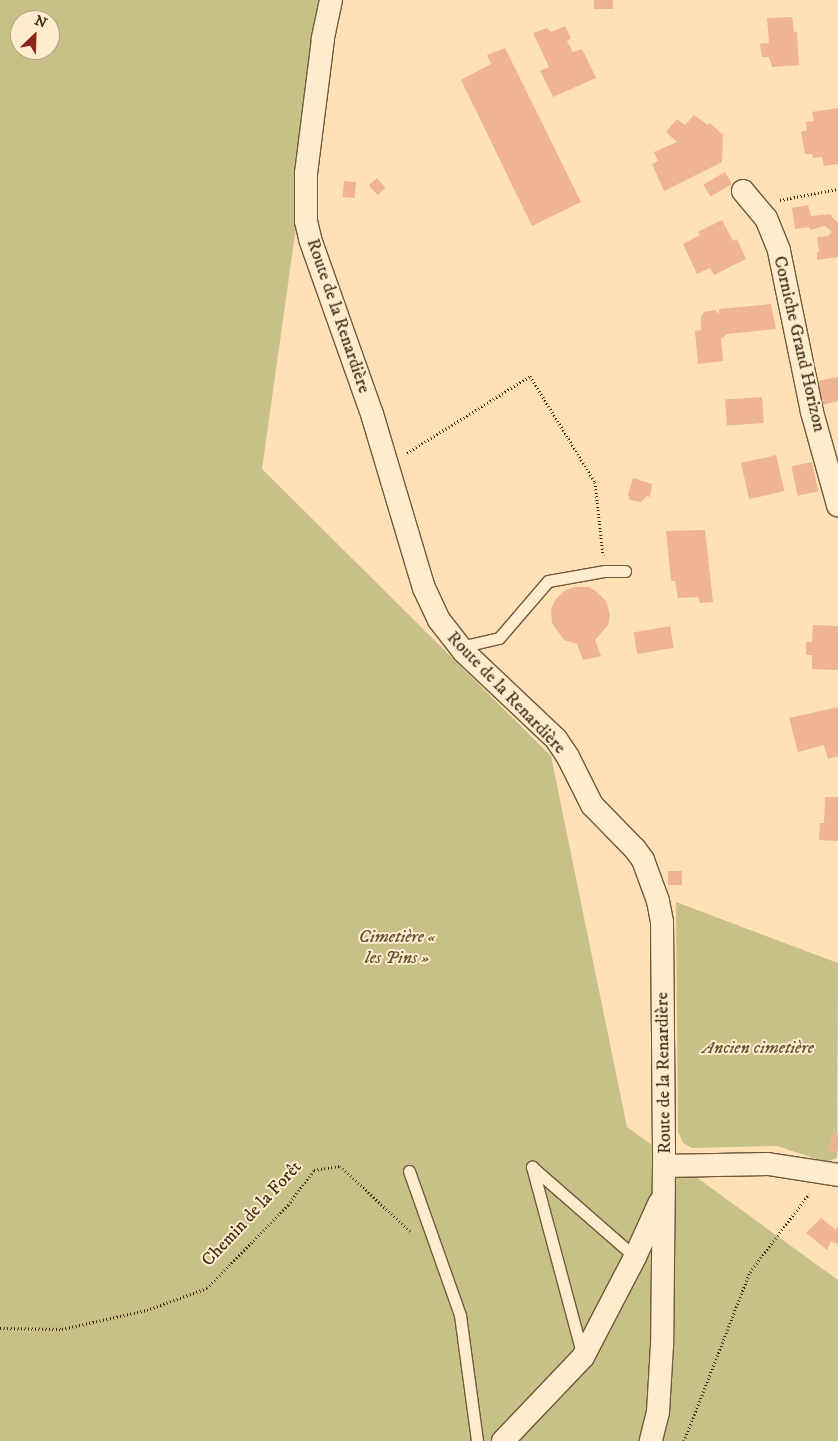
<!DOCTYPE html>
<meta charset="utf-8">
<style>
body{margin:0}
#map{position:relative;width:838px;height:1441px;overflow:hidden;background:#ffe1b5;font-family:"IM FELL DW Pica",serif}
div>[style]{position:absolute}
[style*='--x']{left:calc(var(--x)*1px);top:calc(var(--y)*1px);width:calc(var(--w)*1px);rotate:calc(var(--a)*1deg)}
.green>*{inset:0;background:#c7c188}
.building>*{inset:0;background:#efb491;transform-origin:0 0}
.path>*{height:3px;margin-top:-1.5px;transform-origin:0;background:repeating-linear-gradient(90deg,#412d11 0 1px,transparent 0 3.5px)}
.roads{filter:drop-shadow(1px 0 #705a3a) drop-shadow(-1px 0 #705a3a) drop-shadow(0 1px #705a3a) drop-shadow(0 -1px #705a3a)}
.lane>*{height:11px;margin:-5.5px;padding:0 5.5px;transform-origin:5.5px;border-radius:5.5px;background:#ffeccf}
.street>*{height:22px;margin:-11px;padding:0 11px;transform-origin:11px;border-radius:11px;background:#ffeccf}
span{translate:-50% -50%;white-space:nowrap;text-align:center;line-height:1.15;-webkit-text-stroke:4px #ffeccf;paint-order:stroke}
.street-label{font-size:18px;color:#412d11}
.park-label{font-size:18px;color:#62522f;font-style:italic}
.north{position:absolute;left:10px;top:10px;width:50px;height:50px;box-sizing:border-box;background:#ffeccf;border:1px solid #b3a083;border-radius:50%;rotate:24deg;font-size:14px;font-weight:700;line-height:20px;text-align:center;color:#412d11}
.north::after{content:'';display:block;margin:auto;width:18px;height:22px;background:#8f2418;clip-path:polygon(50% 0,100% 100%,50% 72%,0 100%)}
</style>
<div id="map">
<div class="green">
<div style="clip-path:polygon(evenodd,0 0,328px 0,262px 469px,551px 756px,627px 1127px,838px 1280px,838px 1441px,0 1441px,0 0,20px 20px,50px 20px,50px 50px,20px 50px,20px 20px)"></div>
<div style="clip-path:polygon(676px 902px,838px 963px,837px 1158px,826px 1162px,777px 1146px,692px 1148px,683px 1143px,678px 1132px)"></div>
</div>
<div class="building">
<div style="left:594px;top:0;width:19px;height:9px"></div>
<div style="clip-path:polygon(792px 17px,794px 32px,797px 32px,799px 65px,772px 67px,769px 57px,762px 57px,760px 44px,769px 43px,767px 18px)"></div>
<div style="clip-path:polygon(565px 26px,571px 38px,567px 41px,573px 52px,582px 49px,596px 78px,553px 97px,540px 71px,549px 67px,533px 33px,547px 28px,551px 32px)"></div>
<div style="clip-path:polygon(505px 48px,581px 202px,532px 226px,461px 80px,491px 64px,487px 55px)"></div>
<div style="clip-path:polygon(838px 108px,838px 164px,824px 166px,822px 157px,813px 158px,812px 154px,805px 154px,801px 132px,807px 130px,806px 122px,814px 121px,812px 112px)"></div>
<div style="clip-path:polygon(694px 115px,708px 125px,710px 123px,723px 135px,722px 162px,664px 191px,652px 164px,658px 161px,654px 152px,677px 142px,666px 132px,677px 119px,685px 125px)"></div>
<div style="left:725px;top:172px;width:14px;height:25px;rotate:60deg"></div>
<div style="left:377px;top:178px;width:13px;height:11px;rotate:48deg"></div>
<div style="left:344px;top:181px;width:12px;height:16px;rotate:5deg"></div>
<div style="clip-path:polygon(808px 205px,811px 216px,831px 214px,832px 217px,838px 223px,838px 257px,817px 260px,817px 252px,819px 252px,817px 237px,828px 236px,832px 232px,825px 226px,810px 230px,809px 227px,795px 229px,792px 208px)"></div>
<div style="clip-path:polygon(722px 220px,733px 241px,737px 239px,746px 259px,714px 275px,710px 268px,697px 274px,683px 244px,700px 235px,698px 232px)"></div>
<div style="clip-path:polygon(771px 304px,776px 329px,727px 334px,721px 339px,723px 361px,698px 364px,695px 331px,701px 330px,701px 317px,704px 312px,715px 310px,719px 314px,719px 309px)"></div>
<div style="clip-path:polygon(838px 377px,838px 401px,822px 405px,817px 381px)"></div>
<div style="left:762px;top:397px;width:26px;height:37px;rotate:86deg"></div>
<div style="left:776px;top:455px;width:37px;height:36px;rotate:77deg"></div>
<div style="left:812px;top:462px;width:30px;height:21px;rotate:78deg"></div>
<div style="clip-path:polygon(633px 478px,652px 484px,650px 497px,647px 496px,641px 502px,630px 500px,628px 495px)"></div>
<div style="clip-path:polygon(705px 530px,713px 602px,700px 603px,698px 597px,678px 598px,675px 581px,671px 581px,666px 531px)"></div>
<div style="clip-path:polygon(575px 587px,589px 587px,597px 592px,606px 601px,610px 615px,608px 625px,595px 640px,601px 656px,583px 660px,577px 644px,564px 640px,552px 623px,551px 610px,555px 600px,564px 591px)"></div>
<div style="clip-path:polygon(813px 625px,838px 626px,838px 670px,812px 669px,812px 655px,806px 655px,806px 642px,812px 642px)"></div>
<div style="left:670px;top:626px;width:22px;height:37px;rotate:80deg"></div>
<div style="clip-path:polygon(838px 707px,838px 756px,828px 759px,824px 745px,798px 752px,789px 718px)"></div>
<div style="clip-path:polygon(825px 797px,838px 797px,838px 841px,819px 840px,820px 823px,824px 823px)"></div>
<div style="left:668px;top:871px;width:14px;height:14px"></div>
<div style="clip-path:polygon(835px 1131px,838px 1132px,838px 1150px,835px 1152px,827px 1149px)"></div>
<div style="clip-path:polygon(821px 1218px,836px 1230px,838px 1226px,838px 1244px,831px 1241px,827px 1250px,806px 1233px)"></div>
</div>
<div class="path">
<div style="--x:780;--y:200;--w:59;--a:-10.7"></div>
<div style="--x:407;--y:453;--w:145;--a:-32"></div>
<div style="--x:530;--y:376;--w:124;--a:58.5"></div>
<div style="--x:595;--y:482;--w:74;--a:83.8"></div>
<div style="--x:0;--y:1328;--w:62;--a:0.9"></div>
<div style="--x:62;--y:1329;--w:87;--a:-12.6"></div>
<div style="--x:147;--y:1310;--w:64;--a:-20.1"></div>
<div style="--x:207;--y:1288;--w:116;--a:-45.7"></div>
<div style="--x:288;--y:1205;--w:44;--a:-53.4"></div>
<div style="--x:314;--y:1170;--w:26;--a:-9"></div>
<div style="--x:340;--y:1166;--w:96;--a:42.9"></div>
<div style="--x:684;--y:1441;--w:181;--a:-68.7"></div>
<div style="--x:750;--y:1272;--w:98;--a:-52.9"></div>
</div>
<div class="roads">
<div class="lane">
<div style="--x:460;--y:647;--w:40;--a:-13"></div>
<div style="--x:499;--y:638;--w:75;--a:-49.3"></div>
<div style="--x:548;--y:581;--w:58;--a:-10"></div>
<div style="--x:605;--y:571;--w:20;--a:0"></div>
<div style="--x:409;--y:1171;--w:153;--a:70.5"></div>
<div style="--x:460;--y:1315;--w:127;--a:82.3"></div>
<div style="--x:582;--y:1353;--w:193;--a:-105"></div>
<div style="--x:532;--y:1167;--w:137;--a:41.1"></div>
</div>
<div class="street">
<div style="--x:331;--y:0;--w:40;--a:102"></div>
<div style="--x:323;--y:39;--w:135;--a:97.2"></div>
<div style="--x:306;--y:173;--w:48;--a:90"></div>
<div style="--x:306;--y:221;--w:18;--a:77"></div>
<div style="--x:310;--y:239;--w:186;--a:70.5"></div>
<div style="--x:372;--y:414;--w:182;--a:73.4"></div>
<div style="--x:424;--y:588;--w:35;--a:65"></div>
<div style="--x:439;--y:620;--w:39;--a:52"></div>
<div style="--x:463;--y:651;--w:128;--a:43.4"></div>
<div style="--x:556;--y:739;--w:22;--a:56"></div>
<div style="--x:568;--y:757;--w:54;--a:63.4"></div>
<div style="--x:592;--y:805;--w:62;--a:45.7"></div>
<div style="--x:635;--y:849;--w:14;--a:54"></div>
<div style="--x:643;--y:860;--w:44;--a:69.9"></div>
<div style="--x:658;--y:901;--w:21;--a:79"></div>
<div style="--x:662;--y:922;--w:244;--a:89.5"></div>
<div style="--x:664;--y:1166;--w:179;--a:90.6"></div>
<div style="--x:662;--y:1345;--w:67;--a:93.4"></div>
<div style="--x:658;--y:1412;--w:30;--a:104"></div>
<div style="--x:743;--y:191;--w:35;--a:50"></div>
<div style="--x:766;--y:218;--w:35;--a:68"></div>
<div style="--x:779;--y:251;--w:164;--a:78.4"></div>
<div style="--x:812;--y:412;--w:97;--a:74.4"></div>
<div style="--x:664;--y:1166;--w:104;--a:-1.1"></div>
<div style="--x:768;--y:1164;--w:71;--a:8.9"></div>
<div style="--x:503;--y:1441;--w:116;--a:-46.4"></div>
<div style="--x:583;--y:1357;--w:113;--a:-62.5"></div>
<div style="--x:635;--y:1257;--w:60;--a:-65.6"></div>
</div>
</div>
<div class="street-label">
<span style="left:338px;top:316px;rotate:71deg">Route de la Renardière</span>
<span style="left:799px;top:344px;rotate:77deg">Corniche Grand Horizon</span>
<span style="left:506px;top:693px;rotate:46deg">Route de la Renardière</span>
<span style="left:664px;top:1073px;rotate:-91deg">Route de la Renardière</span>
<span style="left:252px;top:1214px;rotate:-47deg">Chemin de la Forêt</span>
</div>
<div class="park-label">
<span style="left:397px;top:948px">Cimetière «<br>les Pins »</span>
<span style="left:758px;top:1048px">Ancien cimetière</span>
</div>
<div class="north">N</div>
</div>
